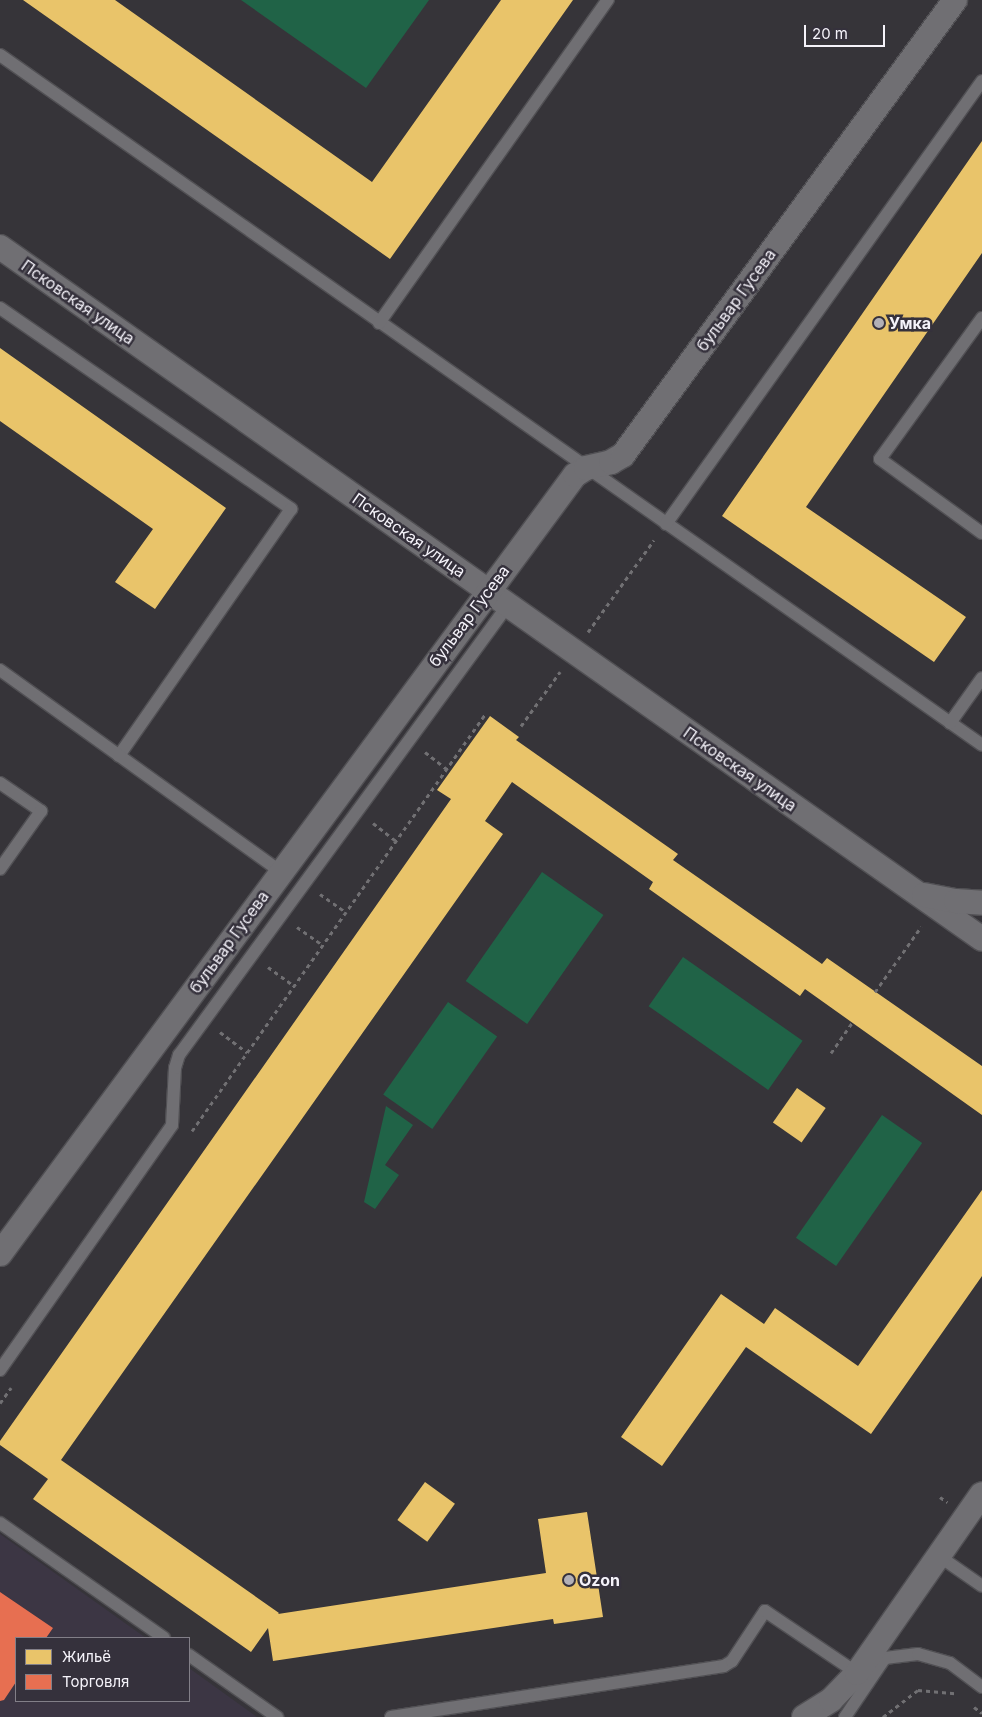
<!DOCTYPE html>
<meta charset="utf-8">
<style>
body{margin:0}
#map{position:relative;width:982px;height:1717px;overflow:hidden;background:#363439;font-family:Inter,sans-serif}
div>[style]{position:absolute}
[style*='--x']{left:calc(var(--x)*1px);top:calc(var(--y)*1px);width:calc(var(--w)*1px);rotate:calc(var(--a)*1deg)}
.built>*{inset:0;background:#3c3644}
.green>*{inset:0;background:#206347;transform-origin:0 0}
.homes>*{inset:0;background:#e9c46a;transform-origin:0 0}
.shops>*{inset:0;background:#e76f51}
.path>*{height:3px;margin-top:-1.5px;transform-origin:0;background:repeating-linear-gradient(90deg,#717073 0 4px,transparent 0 8px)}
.roads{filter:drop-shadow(1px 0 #515054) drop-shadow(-1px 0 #515054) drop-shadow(0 1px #515054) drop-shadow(0 -1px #515054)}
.lane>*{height:12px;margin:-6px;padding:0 6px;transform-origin:6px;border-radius:6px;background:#706f73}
.street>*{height:24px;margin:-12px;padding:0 12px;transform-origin:12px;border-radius:12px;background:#706f73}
.dots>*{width:14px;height:14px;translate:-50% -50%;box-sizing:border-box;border:2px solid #35313c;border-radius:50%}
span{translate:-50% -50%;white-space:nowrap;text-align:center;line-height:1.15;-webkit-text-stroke:5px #35313c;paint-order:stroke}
.street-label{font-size:16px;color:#f5f3fa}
.poi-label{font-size:16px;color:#f5f3fa;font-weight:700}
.left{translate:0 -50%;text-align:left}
.legend{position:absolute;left:15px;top:1637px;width:175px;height:65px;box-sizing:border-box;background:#35313c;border:1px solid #827f88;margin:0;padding:6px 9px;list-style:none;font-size:15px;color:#f5f3fa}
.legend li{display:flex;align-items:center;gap:10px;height:25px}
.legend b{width:25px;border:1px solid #827f88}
.scale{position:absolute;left:804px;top:25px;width:81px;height:22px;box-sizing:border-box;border:2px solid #f5f3fa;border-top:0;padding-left:6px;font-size:15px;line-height:18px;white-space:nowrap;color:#f5f3fa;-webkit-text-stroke:4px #35313c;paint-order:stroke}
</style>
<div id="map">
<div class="built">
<div style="clip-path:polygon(0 1534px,146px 1638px,16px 1638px,16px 1701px,189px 1701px,189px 1668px,257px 1717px,0 1717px)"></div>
</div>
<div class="green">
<div style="clip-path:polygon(241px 0,429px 0,366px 88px)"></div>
<div style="left:542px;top:872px;width:75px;height:133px;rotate:35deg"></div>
<div style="left:683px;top:957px;width:146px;height:60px;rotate:35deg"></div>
<div style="left:448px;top:1002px;width:60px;height:113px;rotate:35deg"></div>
<div style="clip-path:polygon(386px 1106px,413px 1125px,385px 1165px,399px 1175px,375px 1209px,364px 1202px)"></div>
<div style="left:882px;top:1115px;width:49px;height:150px;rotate:35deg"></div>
</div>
<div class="homes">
<div style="clip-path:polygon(23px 0,115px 0,372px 182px,501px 0,573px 0,390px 259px)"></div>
<div style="clip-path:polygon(982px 141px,982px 253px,806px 507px,966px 617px,934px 662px,722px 516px)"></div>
<div style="clip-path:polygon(0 348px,226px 508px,155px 609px,115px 582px,153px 529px,0 421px)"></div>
<div style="clip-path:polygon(490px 716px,519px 737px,516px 740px,678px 854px,673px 860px,822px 964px,827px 958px,982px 1066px,982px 1115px,805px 989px,800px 996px,649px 889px,653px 882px,512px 782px,485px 821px,503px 834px,61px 1460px,279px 1613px,278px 1614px,546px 1573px,538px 1519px,587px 1512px,603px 1617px,554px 1624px,553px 1619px,273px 1661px,268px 1628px,251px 1652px,33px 1499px,48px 1479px,0 1445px,0 1441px,451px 799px,437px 790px)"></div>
<div style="left:797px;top:1088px;width:35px;height:42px;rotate:35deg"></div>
<div style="clip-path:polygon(982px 1190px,982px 1276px,871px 1434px,746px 1347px,662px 1466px,621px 1437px,721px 1294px,764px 1324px,775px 1308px,858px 1366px)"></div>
<div style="left:425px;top:1482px;width:37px;height:47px;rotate:36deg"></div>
</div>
<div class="shops">
<div style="clip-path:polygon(0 1592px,53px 1628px,46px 1638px,16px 1638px,16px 1682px,4px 1700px,0 1701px)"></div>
</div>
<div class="path">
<div style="--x:588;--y:632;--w:113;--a:-54.3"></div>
<div style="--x:521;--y:726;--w:67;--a:-54.2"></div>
<div style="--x:425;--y:752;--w:28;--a:38"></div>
<div style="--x:373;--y:823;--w:29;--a:38"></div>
<div style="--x:320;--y:894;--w:32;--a:35"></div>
<div style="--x:297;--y:927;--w:32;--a:35"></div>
<div style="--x:268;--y:967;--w:32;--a:36"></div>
<div style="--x:875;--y:992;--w:80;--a:-54.7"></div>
<div style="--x:220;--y:1032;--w:34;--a:37"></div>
<div style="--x:831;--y:1053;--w:37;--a:-55"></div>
<div style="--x:192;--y:1131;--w:511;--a:-54.88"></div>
<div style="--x:0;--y:1403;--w:19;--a:-54"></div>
<div style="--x:940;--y:1497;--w:9;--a:36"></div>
<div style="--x:974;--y:1707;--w:10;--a:37"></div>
<div style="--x:883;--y:1717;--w:44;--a:-37.6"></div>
<div style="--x:918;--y:1690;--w:37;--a:5"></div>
</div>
<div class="roads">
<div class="lane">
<div style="--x:0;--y:55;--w:1200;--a:35.09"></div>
<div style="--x:0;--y:308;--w:354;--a:34.6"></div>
<div style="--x:291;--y:509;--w:301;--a:124.9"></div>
<div style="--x:982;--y:318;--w:174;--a:125.9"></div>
<div style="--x:880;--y:459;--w:126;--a:36"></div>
<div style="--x:379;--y:323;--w:396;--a:-54.7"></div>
<div style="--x:666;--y:524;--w:544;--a:-54.5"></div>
<div style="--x:0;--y:670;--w:346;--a:35.7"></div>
<div style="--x:950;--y:723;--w:55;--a:-54.6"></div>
<div style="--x:0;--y:783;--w:50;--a:34.3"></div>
<div style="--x:41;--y:811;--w:71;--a:125.3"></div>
<div style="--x:0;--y:1370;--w:299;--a:-54.9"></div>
<div style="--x:172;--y:1125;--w:57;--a:-87"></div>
<div style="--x:175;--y:1068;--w:14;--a:-73"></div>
<div style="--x:179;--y:1055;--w:557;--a:-53.83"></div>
<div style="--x:0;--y:1523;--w:200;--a:35"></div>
<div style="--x:939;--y:1556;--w:52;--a:34.9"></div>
<div style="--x:189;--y:1655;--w:108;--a:35.2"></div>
<div style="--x:391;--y:1717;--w:337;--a:-8.7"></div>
<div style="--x:724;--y:1666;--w:9;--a:-32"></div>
<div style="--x:732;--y:1661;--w:60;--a:-56.6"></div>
<div style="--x:765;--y:1611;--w:111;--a:34"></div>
<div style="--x:857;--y:1673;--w:32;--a:-28"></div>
<div style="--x:885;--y:1658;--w:33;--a:-7"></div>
<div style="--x:918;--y:1654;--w:33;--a:16"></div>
<div style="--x:950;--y:1663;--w:40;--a:37"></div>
<div style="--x:845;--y:1717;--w:71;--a:-55.9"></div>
</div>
<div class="street">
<div style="--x:0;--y:247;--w:1201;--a:35.17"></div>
<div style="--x:924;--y:895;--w:33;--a:11"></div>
<div style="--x:956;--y:901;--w:26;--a:4"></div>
<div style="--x:0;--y:1254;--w:968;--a:-53.57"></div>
<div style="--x:575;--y:475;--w:13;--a:-32"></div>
<div style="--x:586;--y:468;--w:26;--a:-13"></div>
<div style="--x:611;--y:462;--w:14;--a:-30"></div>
<div style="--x:623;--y:455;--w:563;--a:-53.88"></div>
<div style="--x:804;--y:1717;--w:32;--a:-32"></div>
<div style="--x:831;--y:1700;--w:37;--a:-46"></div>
<div style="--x:857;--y:1673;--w:218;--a:-55.1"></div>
</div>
</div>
<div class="dots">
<div style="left:879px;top:323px;background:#b2b0b6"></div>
<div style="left:569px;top:1580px;background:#b2b0b6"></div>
</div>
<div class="street-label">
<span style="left:736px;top:300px;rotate:-54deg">бульвар Гусева</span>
<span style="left:78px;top:302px;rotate:35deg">Псковская улица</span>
<span style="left:409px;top:535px;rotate:35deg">Псковская улица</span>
<span style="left:469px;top:616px;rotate:-53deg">бульвар Гусева</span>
<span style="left:740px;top:769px;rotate:35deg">Псковская улица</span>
<span style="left:229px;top:942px;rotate:-54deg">бульвар Гусева</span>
</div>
<div class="poi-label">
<span class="left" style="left:889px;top:323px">Умка</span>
<span class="left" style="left:579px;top:1580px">Ozon</span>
</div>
<ul class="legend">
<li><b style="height:14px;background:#e9c46a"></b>Жильё</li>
<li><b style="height:14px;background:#e76f51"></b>Торговля</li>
</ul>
<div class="scale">20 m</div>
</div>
